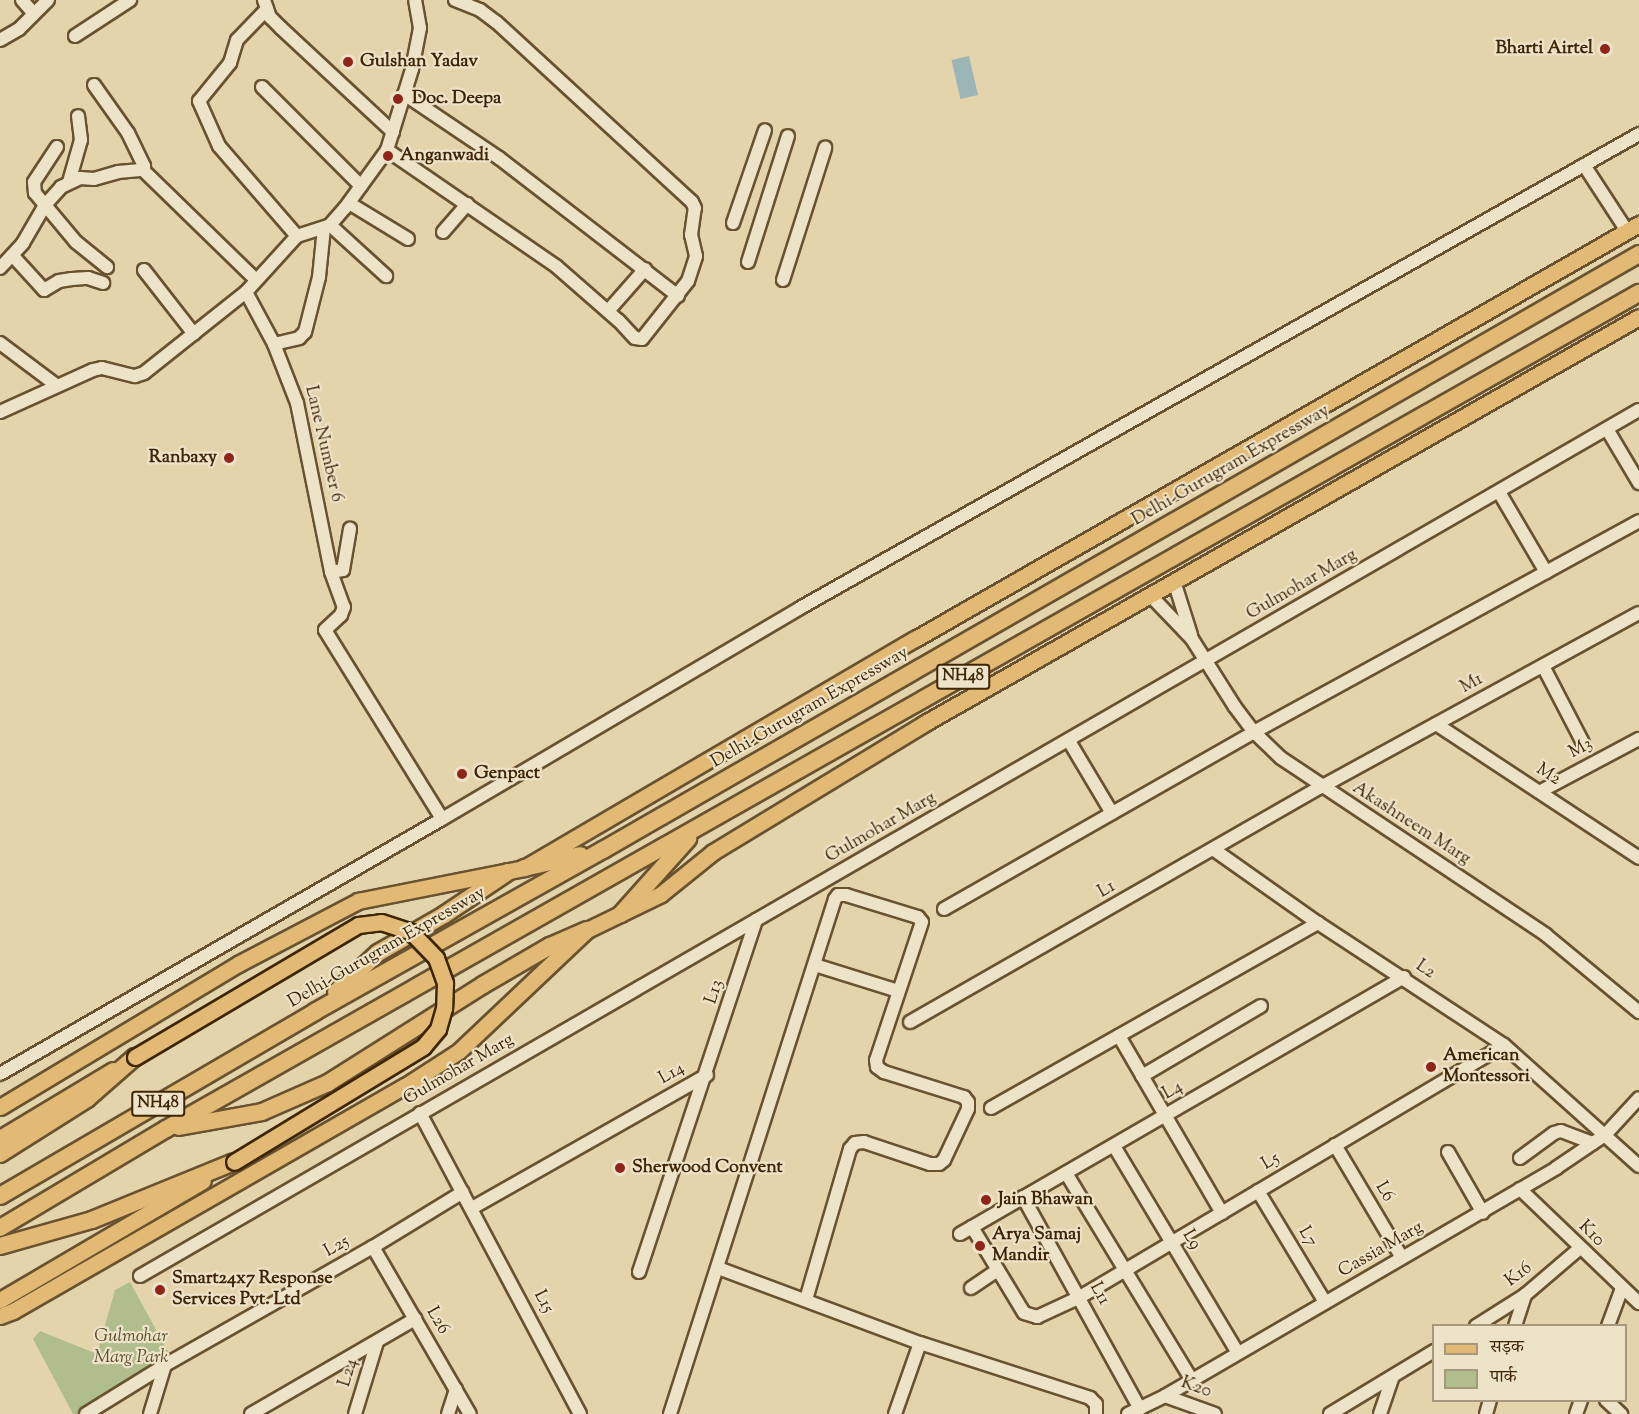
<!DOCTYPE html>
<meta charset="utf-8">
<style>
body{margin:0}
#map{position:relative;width:1639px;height:1414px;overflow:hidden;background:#e4d4ac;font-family:"Sorts Mill Goudy","Noto Serif Devanagari",serif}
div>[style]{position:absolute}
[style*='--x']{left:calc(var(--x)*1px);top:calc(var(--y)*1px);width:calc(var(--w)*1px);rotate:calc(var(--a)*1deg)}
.green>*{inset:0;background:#b0be8d}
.water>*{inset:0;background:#9cb5b6;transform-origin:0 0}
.roads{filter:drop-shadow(2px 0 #68522f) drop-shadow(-2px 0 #68522f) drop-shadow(0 2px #68522f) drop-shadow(0 -2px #68522f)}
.minor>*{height:12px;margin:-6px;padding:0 6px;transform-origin:6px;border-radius:6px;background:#ede3c9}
.major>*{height:15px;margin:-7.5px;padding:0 7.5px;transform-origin:7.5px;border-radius:7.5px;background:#e2ba76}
.highway>*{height:16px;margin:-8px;padding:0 8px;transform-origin:8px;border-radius:8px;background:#e2ba76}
.bridges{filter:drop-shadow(2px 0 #3e2605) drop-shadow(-2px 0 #3e2605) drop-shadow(0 2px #3e2605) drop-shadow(0 -2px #3e2605)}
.major-bridge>*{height:15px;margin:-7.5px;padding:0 7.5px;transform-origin:7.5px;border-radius:7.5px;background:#e2ba76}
.dots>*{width:16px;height:16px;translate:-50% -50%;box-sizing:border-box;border:3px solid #ede3c9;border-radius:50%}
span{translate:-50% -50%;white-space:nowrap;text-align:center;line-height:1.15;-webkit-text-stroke:4.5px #ede3c9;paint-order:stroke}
.shield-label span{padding:2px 4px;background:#ede3c9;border:2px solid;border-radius:4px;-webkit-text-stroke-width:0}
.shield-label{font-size:16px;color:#3e2605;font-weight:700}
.poi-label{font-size:18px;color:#3e2605;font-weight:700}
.right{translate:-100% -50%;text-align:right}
.left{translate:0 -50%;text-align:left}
.street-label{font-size:18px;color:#3e2605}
.park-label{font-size:18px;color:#5a4c27;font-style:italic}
.legend{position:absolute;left:1432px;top:1324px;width:195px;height:78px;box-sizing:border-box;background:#ede3c9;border:2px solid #a7977b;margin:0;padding:8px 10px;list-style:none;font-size:18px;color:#3e2605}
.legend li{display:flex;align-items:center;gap:12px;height:30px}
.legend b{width:30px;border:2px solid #a7977b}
</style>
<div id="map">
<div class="green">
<div style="clip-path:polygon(130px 1282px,172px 1359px,82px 1414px,73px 1414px,33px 1339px,40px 1331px,97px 1354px,115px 1290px)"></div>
</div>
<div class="water">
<div style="left:969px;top:56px;width:40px;height:18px;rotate:77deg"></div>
</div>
<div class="roads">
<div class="minor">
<div style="--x:22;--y:0;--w:18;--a:49"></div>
<div style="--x:264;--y:0;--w:18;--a:71"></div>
<div style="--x:270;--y:17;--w:16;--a:45"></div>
<div style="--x:281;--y:28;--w:153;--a:42.9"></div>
<div style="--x:267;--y:9;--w:43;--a:134.1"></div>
<div style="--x:237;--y:40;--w:24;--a:107"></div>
<div style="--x:230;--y:63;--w:49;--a:129.2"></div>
<div style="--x:199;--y:101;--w:49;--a:66"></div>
<div style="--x:219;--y:146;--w:119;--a:49.1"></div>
<div style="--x:75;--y:36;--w:66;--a:-33.2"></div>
<div style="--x:0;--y:40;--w:22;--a:-30"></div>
<div style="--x:19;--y:29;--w:41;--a:-45"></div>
<div style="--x:94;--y:85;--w:59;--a:54.7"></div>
<div style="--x:128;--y:133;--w:37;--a:64"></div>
<div style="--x:144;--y:166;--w:4;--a:104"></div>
<div style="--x:143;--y:170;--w:156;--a:44.2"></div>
<div style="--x:262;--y:87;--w:140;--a:45"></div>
<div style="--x:404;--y:94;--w:115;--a:34"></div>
<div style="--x:499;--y:158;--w:226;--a:37.6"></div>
<div style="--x:57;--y:147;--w:42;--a:123.3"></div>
<div style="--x:34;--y:182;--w:11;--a:85"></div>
<div style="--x:35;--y:193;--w:64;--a:50.1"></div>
<div style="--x:76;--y:242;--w:40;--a:39"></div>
<div style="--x:387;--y:150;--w:206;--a:34.5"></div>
<div style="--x:557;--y:267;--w:82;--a:41.1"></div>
<div style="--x:619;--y:321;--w:23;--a:47"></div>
<div style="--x:635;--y:338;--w:7;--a:8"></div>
<div style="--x:642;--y:339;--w:74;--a:-51.6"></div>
<div style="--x:688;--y:281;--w:26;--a:-72"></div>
<div style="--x:696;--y:256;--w:22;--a:-103"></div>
<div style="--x:691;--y:235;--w:27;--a:-82"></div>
<div style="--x:695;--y:208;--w:7;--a:-117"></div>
<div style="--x:692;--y:202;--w:266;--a:-137.4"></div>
<div style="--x:496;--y:22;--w:20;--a:-143"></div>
<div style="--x:480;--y:10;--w:27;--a:-158"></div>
<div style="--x:1584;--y:165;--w:79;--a:56.9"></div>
<div style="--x:69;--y:182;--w:44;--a:-74.1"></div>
<div style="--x:81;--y:140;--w:24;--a:-97"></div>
<div style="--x:349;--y:203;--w:69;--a:31.4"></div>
<div style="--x:733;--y:223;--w:98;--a:-71"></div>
<div style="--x:330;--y:225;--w:76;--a:42.3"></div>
<div style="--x:443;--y:232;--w:37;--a:-49"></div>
<div style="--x:13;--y:256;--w:46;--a:47.6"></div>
<div style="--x:44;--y:290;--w:17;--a:-31"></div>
<div style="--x:59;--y:281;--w:13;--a:-9"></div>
<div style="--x:72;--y:279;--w:16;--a:-4"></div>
<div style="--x:88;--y:278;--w:16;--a:18"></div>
<div style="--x:748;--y:262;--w:132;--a:-72.4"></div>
<div style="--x:0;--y:268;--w:34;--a:-47"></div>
<div style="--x:23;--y:243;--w:44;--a:-59.9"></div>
<div style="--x:45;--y:205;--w:24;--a:-48"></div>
<div style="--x:61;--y:187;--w:21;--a:-25"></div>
<div style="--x:80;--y:178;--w:14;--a:4"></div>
<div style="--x:94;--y:179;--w:25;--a:-16"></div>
<div style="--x:118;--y:172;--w:25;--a:-5"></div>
<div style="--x:144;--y:270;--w:81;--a:52"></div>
<div style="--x:783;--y:280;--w:139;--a:-72.3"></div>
<div style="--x:246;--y:292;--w:59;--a:61.7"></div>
<div style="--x:274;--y:344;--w:63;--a:68.7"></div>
<div style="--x:297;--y:403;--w:172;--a:78.6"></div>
<div style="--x:331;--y:572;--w:37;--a:70"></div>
<div style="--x:344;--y:607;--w:9;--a:111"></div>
<div style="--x:341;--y:615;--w:22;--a:137"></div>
<div style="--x:325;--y:630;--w:222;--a:58.2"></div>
<div style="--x:608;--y:311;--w:56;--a:-48.6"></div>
<div style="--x:0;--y:343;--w:70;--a:36.9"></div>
<div style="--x:274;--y:344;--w:26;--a:-13"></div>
<div style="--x:299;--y:338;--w:8;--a:-45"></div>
<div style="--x:305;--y:332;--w:57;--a:-75.7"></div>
<div style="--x:319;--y:277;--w:49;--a:-84.2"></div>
<div style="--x:0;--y:412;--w:102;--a:-24.3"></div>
<div style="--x:93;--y:370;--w:9;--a:-13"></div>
<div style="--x:102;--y:368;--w:34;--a:14"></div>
<div style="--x:135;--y:376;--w:9;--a:-18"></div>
<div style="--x:144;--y:373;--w:130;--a:-38.5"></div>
<div style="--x:246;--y:292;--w:76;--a:-47.7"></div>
<div style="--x:297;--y:236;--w:35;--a:-18"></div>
<div style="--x:330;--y:225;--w:23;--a:-49"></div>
<div style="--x:345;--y:208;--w:72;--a:-54.1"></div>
<div style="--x:387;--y:150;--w:85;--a:-72.8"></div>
<div style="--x:412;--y:69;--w:42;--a:-79"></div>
<div style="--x:420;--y:28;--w:28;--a:-100"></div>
<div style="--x:1607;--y:429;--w:63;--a:59.3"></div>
<div style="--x:1499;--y:492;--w:93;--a:59.6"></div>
<div style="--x:331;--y:572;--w:12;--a:-9"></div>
<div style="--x:343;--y:570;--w:42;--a:-80.3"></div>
<div style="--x:1174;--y:581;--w:57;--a:72.5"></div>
<div style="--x:1150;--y:595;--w:61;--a:46.3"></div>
<div style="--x:1192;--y:639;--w:80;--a:57.7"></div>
<div style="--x:1235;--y:707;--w:31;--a:53"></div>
<div style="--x:1254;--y:732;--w:37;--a:44"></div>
<div style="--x:1281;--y:758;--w:319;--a:33.7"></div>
<div style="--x:1546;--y:935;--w:121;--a:39.6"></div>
<div style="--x:1543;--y:666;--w:87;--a:62.5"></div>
<div style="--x:1436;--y:724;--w:243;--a:33.4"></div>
<div style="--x:1069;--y:741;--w:84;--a:59.2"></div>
<div style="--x:1541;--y:791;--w:111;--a:-28"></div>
<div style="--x:1213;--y:849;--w:128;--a:35.2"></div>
<div style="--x:1318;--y:923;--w:222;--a:33.3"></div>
<div style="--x:1504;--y:1045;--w:181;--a:41.9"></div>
<div style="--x:944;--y:909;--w:357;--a:-29.7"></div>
<div style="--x:1254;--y:732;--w:439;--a:-28.7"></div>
<div style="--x:815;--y:965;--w:87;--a:17.4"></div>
<div style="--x:910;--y:1022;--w:473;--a:-29.8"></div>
<div style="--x:1321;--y:787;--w:362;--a:-28.7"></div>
<div style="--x:1119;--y:1036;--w:205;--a:59.8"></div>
<div style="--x:0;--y:1074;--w:510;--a:-29.98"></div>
<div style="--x:442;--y:819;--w:416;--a:-30.5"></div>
<div style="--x:800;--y:608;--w:964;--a:-29.46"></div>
<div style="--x:1142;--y:1076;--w:138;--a:-30.5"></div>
<div style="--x:991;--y:1108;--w:376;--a:-29.5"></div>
<div style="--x:420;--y:1113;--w:341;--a:62"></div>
<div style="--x:1335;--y:1145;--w:131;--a:59.3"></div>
<div style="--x:1114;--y:1146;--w:241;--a:59.1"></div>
<div style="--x:1448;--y:1152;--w:70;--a:60.2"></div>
<div style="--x:1520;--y:1158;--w:42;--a:-36.3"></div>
<div style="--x:1554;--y:1133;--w:7;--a:-16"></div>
<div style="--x:1561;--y:1131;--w:34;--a:21"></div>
<div style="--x:1066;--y:1173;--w:242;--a:58.7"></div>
<div style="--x:1520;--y:1189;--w:165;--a:43.8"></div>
<div style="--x:1258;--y:1191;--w:130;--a:58.9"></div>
<div style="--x:1023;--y:1197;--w:242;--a:61.1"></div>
<div style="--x:472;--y:1208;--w:270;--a:-29.5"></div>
<div style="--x:972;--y:1227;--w:100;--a:58.8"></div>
<div style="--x:1024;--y:1313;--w:14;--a:17"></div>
<div style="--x:1037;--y:1317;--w:47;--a:-24.9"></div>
<div style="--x:1080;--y:1297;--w:493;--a:-30.7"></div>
<div style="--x:960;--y:1234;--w:513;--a:-30.06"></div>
<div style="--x:373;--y:1247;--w:193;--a:59.9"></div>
<div style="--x:718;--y:1268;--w:215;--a:20.4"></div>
<div style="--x:920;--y:1343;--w:179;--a:17.9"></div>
<div style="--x:1090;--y:1398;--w:8;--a:45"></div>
<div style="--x:1096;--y:1404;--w:10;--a:90"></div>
<div style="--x:639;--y:1272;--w:371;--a:-71.6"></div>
<div style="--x:140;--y:1276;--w:1731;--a:-30.02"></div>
<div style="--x:971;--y:1288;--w:32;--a:-34"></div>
<div style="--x:1476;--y:1326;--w:58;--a:-32.3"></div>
<div style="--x:1525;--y:1295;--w:72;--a:-40.5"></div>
<div style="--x:1515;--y:1326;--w:33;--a:-72"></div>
<div style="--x:1608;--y:1326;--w:40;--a:-69.8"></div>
<div style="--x:1165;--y:1396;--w:53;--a:19.8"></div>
<div style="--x:1606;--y:1400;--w:21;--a:43"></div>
<div style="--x:86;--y:1414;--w:93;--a:-31.8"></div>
<div style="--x:165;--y:1365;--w:239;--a:-29.6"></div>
<div style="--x:373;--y:1247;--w:105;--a:-31.4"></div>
<div style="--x:150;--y:1414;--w:51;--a:-73"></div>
<div style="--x:251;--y:1414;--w:190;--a:-30.1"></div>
<div style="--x:355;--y:1414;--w:75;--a:-73"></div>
<div style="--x:448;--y:1414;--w:26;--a:-72"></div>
<div style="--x:670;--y:1414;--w:541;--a:-72.24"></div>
<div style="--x:835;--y:899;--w:5;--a:-53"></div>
<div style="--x:838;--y:895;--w:8;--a:0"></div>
<div style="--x:846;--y:895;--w:75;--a:17"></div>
<div style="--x:918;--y:917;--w:6;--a:51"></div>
<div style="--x:922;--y:922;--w:145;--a:108.4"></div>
<div style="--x:876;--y:1060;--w:7;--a:82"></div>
<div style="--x:877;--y:1067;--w:9;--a:36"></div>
<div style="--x:884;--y:1072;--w:84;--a:17.4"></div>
<div style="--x:964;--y:1097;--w:6;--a:51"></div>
<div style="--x:968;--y:1102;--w:7;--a:90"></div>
<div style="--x:968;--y:1109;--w:56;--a:115.2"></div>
<div style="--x:944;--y:1160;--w:6;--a:141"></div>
<div style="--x:939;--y:1164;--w:9;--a:180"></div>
<div style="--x:930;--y:1164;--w:70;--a:-161.6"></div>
<div style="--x:864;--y:1142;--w:9;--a:174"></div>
<div style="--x:855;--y:1143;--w:8;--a:130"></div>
<div style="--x:850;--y:1149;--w:156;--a:106.3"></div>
<div style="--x:895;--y:1414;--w:75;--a:-70.6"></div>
<div style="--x:1128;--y:1414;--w:41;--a:-25.9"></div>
<div style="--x:1165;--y:1396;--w:453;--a:-30.2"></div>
<div style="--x:1556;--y:1168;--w:59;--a:-34"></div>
<div style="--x:1605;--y:1135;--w:50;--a:-47.4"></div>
<div style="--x:1330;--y:1414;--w:122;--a:-31.2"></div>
<div style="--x:1380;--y:1414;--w:40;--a:-71.1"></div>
<div style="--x:1486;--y:1414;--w:15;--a:-74"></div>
<div style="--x:1576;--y:1414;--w:15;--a:-70"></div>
</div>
<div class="major">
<div style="--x:0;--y:1107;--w:278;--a:-31"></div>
<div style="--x:238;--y:964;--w:136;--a:-27.7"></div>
<div style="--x:358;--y:901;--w:169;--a:-11.2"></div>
<div style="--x:524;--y:868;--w:453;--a:-30.4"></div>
<div style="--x:915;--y:639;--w:835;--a:-29.82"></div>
<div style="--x:0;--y:1138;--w:132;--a:-31"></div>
<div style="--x:0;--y:1300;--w:235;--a:-30.4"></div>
<div style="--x:0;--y:1316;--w:14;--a:-21"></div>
<div style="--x:13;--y:1311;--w:452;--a:-29.9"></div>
<div style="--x:405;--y:1086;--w:64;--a:-32.9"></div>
<div style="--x:459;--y:1051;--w:176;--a:-43.4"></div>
<div style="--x:587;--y:930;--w:82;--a:-25.9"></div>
<div style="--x:661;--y:894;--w:67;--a:-38.9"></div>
<div style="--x:713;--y:852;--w:248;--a:-31.3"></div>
<div style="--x:925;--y:723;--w:821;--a:-29.62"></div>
</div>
<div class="highway">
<div style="--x:524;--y:868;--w:58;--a:-12.8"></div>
<div style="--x:621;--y:914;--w:101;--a:-48.2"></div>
<div style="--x:336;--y:992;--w:57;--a:-42.9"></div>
<div style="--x:378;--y:953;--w:76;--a:-29.9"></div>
<div style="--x:444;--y:915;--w:77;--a:-33.9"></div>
<div style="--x:179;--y:1127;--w:84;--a:-10.2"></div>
<div style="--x:262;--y:1112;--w:72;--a:-23.7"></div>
<div style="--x:328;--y:1083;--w:183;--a:-32.3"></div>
<div style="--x:483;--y:985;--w:78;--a:-30.2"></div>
<div style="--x:550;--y:946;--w:40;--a:-23.4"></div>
<div style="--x:0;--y:1154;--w:103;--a:-32.3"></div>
<div style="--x:87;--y:1099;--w:64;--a:-41.2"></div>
<div style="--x:0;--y:1196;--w:366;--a:-30.3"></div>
<div style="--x:316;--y:1011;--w:329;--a:-29.3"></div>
<div style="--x:603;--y:850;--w:1195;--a:-29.91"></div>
<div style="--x:0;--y:1228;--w:193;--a:-30.8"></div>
<div style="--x:166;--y:1129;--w:1694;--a:-29.58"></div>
<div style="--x:0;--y:1246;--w:96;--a:-15.8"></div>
<div style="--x:92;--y:1220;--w:153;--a:-22.2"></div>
</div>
</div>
<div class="bridges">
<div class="major-bridge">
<div style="--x:135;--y:1057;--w:259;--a:-30.6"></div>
<div style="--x:358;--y:925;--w:23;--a:-7"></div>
<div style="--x:381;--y:922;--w:32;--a:18"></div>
<div style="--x:411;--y:932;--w:36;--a:46"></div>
<div style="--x:436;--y:958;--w:27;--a:70"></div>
<div style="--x:445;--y:983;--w:25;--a:92"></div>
<div style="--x:444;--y:1008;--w:22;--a:106"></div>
<div style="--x:438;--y:1029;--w:23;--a:130"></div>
<div style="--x:423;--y:1047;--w:221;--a:148.7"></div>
</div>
</div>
<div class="dots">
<div style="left:1605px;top:49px;background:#8f2418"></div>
<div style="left:348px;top:62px;background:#8f2418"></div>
<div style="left:398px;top:99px;background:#8f2418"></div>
<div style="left:388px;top:156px;background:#8f2418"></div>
<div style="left:229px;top:458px;background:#8f2418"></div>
<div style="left:462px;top:774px;background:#8f2418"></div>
<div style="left:1431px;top:1067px;background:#8f2418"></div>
<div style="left:620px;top:1168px;background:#8f2418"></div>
<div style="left:986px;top:1200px;background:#8f2418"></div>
<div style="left:980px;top:1246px;background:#8f2418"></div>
<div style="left:160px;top:1290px;background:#8f2418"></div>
</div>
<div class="shield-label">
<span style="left:963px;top:677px">NH48</span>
<span style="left:158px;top:1104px">NH48</span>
</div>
<div class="poi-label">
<span class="right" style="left:1593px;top:49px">Bharti Airtel</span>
<span class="left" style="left:360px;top:62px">Gulshan Yadav</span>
<span class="left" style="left:412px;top:99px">Doc. Deepa</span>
<span class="left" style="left:400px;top:156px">Anganwadi</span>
<span class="right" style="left:217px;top:458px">Ranbaxy</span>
<span class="left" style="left:474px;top:774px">Genpact</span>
<span class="left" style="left:1443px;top:1067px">American<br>Montessori</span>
<span class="left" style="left:632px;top:1168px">Sherwood Convent</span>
<span class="left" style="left:998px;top:1200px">Jain Bhawan</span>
<span class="left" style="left:992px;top:1246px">Arya Samaj<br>Mandir</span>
<span class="left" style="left:172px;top:1290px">Smart24x7 Response<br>Services Pvt. Ltd</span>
</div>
<div class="street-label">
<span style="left:323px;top:444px;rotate:77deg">Lane Number 6</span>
<span style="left:1231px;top:466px;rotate:-30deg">Delhi-Gurugram Expressway</span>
<span style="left:1302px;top:585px;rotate:-30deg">Gulmohar Marg</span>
<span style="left:1472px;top:684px;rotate:-29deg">M1</span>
<span style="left:810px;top:708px;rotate:-30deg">Delhi-Gurugram Expressway</span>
<span style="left:1581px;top:749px;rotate:-28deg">M3</span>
<span style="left:1548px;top:775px;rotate:33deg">M2</span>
<span style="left:1411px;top:824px;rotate:33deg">Akashneem Marg</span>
<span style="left:881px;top:828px;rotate:-30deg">Gulmohar Marg</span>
<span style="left:1107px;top:890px;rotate:-30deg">L1</span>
<span style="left:387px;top:948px;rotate:-30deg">Delhi-Gurugram Expressway</span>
<span style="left:1425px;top:970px;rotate:34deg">L2</span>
<span style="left:715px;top:992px;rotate:-72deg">L13</span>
<span style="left:459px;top:1070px;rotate:-30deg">Gulmohar Marg</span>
<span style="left:672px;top:1074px;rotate:-30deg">L14</span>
<span style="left:1173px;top:1091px;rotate:-30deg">L4</span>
<span style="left:1271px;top:1162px;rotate:-31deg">L5</span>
<span style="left:1384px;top:1192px;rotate:59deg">L6</span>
<span style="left:1591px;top:1234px;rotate:44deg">K10</span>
<span style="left:1307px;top:1237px;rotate:59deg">L7</span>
<span style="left:1191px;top:1240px;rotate:59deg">L9</span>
<span style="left:337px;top:1247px;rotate:-30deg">L25</span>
<span style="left:1381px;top:1250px;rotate:-30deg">Cassia Marg</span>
<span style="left:1519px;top:1275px;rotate:-37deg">K16</span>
<span style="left:1099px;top:1294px;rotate:61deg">L11</span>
<span style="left:543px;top:1302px;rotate:62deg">L15</span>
<span style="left:437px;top:1321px;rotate:60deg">L26</span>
<span style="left:349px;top:1373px;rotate:-73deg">L24</span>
<span style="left:1196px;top:1388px;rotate:20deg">K20</span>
</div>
<div class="park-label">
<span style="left:131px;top:1348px">Gulmohar<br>Marg Park</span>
</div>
<ul class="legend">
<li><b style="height:8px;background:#e2ba76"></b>सड़क</li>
<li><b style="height:16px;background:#b0be8d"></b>पार्क</li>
</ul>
</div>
